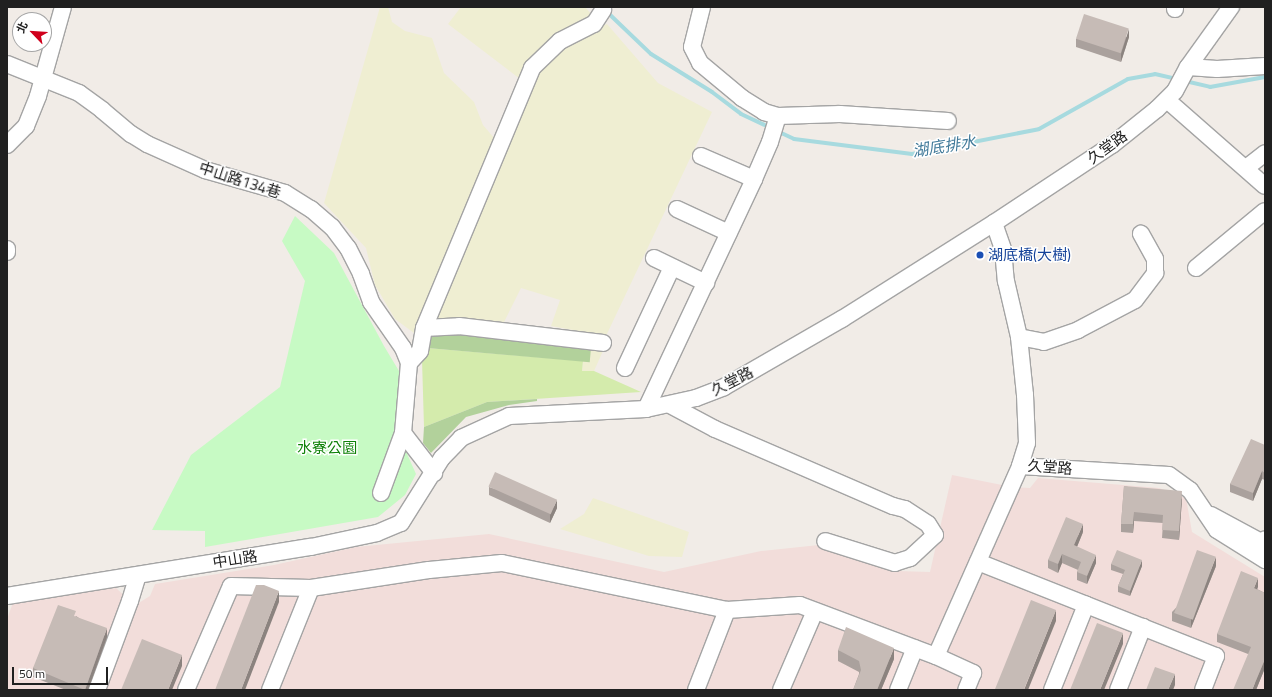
<!DOCTYPE html>
<meta charset="utf-8">
<style>
body{margin:0}
#map{position:relative;width:1272px;height:697px;overflow:hidden;background:#f1ece7;font-family:"Titillium Web","Noto Sans TC",sans-serif}
div>[style]{position:absolute}
[style*='--x']{left:calc(var(--x)*1px);top:calc(var(--y)*1px);width:calc(var(--w)*1px);rotate:calc(var(--a)*1deg)}
.military>*{inset:0;background:#f2ddda}
.farmland>*{inset:0;background:#efeed2}
.grass>*{inset:0;background:#d4ebac}
.forest>*{inset:0;background:#b2d19b;transform-origin:0 0}
.park>*{inset:0;background:#c7fac4}
.stream>*{height:4px;margin:-2px;padding:0 2px;transform-origin:2px;border-radius:2px;background:#a7dadf}
.roads{filter:drop-shadow(1px 0 #a4a4a4) drop-shadow(-1px 0 #a4a4a4) drop-shadow(0 1px #a4a4a4) drop-shadow(0 -1px #a4a4a4)}
.minor>*{height:16px;margin:-8px;padding:0 8px;transform-origin:8px;border-radius:8px;background:#fff}
.wall>*{inset:0;background:#aaa19d}
.shaded-wall>*{inset:0;background:#8b837f}
.building>*{inset:0;background:#c6bbb6;transform-origin:0 0}
.dots>*{width:11px;height:11px;translate:-50% -50%;box-sizing:border-box;border:2px solid #fff;border-radius:50%}
span{translate:-50% -50%;white-space:nowrap;text-align:center;line-height:1.15;-webkit-text-stroke:3px #fff;paint-order:stroke}
.street-label{font-size:15px;color:#202020}
.transit-label{font-size:15px;color:#164399}
.left{translate:0 -50%;text-align:left}
.park-label{font-size:15px;color:#10820a}
.water-label{font-size:16px;color:#417a9a;font-style:italic}
.frame{position:absolute;inset:0;border:8px solid #202020;pointer-events:none}
.north{position:absolute;left:12px;top:12px;width:40px;height:40px;box-sizing:border-box;background:#fff;border:1px solid #a6a6a6;border-radius:50%;rotate:295deg;font-size:11px;font-weight:700;line-height:16px;text-align:center;color:#202020}
.north::after{content:'';display:block;margin:auto;width:14px;height:18px;background:#d0001c;clip-path:polygon(50% 0,100% 100%,50% 72%,0 100%)}
.scale{position:absolute;left:12px;top:667px;width:96px;height:18px;box-sizing:border-box;border:2px solid #202020;border-top:0;padding-left:5px;font-size:12px;line-height:14px;white-space:nowrap;color:#202020;-webkit-text-stroke:3px #fff;paint-order:stroke}
</style>
<div id="map">
<div class="military">
<div style="clip-path:polygon(952px 475px,1012px 487px,1030px 488px,1038px 478px,1159px 488px,1186px 498px,1192px 532px,1265px 577px,1265px 690px,7px 690px,7px 619px,14px 600px,116px 588px,130px 601px,137px 604px,150px 596px,155px 584px,274px 565px,356px 547px,489px 534px,664px 572px,761px 551px,819px 545px,897px 571px,930px 572px)"></div>
</div>
<div class="farmland">
<div style="clip-path:polygon(380px 7px,388px 7px,392px 22px,405px 31px,432px 38px,444px 73px,474px 102px,483px 125px,495px 139px,418px 331px,414px 333px,395px 319px,375px 285px,366px 248px,324px 203px)"></div>
<div style="clip-path:polygon(461px 7px,585px 7px,593px 16px,551px 37px,520px 79px,448px 24px)"></div>
<div style="clip-path:polygon(607px 24px,658px 83px,712px 112px,606px 336px,551px 326px,560px 300px,521px 288px,504px 322px,434px 319px,535px 69px,577px 35px)"></div>
<div style="clip-path:polygon(591px 343px,606px 344px,594px 371px,582px 371px,583px 361px)"></div>
<div style="clip-path:polygon(593px 498px,689px 532px,682px 557px,649px 556px,560px 529px,584px 514px)"></div>
</div>
<div class="grass">
<div style="clip-path:polygon(427px 348px,583px 361px,582px 371px,594px 371px,641px 392px,487px 402px,424px 427px,422px 360px)"></div>
</div>
<div class="forest">
<div style="left:429px;top:329px;width:163px;height:19px;rotate:5deg"></div>
<div style="clip-path:polygon(537px 399px,537px 401px,509px 405px,466px 417px,431px 453px,423px 443px,424px 427px,487px 402px)"></div>
</div>
<div class="park">
<div style="clip-path:polygon(295px 216px,334px 253px,384px 346px,405px 381px,404px 447px,416px 474px,405px 495px,378px 517px,205px 547px,205px 531px,152px 530px,191px 455px,280px 387px,305px 281px,282px 241px)"></div>
</div>
<div class="stream">
<div style="--x:606;--y:11;--w:62;--a:43.7"></div>
<div style="--x:651;--y:54;--w:72;--a:31.9"></div>
<div style="--x:712;--y:92;--w:36;--a:37"></div>
<div style="--x:741;--y:114;--w:33;--a:25"></div>
<div style="--x:1185;--y:81;--w:26;--a:13"></div>
<div style="--x:1210;--y:87;--w:56;--a:-10.3"></div>
<div style="--x:777;--y:131;--w:19;--a:25"></div>
<div style="--x:794;--y:139;--w:119;--a:7.2"></div>
<div style="--x:912;--y:154;--w:129;--a:-11.1"></div>
<div style="--x:1039;--y:129;--w:102;--a:-29.3"></div>
<div style="--x:1128;--y:79;--w:27;--a:-10"></div>
<div style="--x:1155;--y:74;--w:23;--a:13"></div>
</div>
<div class="roads">
<div class="minor">
<div style="--x:702;--y:7;--w:41;--a:104"></div>
<div style="--x:692;--y:47;--w:18;--a:63"></div>
<div style="--x:700;--y:63;--w:55;--a:39.8"></div>
<div style="--x:742;--y:98;--w:26;--a:32"></div>
<div style="--x:764;--y:112;--w:15;--a:16"></div>
<div style="--x:778;--y:116;--w:62;--a:-1.8"></div>
<div style="--x:840;--y:114;--w:108;--a:3.7"></div>
<div style="--x:1175;--y:9;--w:2;--a:-90"></div>
<div style="--x:7;--y:64;--w:78;--a:21.9"></div>
<div style="--x:79;--y:93;--w:29;--a:36"></div>
<div style="--x:102;--y:110;--w:38;--a:40"></div>
<div style="--x:131;--y:134;--w:19;--a:32"></div>
<div style="--x:147;--y:144;--w:64;--a:24.1"></div>
<div style="--x:205;--y:170;--w:83;--a:16"></div>
<div style="--x:285;--y:193;--w:31;--a:32"></div>
<div style="--x:311;--y:209;--w:28;--a:41"></div>
<div style="--x:332;--y:227;--w:26;--a:53"></div>
<div style="--x:348;--y:248;--w:29;--a:63"></div>
<div style="--x:361;--y:274;--w:30;--a:70"></div>
<div style="--x:371;--y:302;--w:56;--a:55.2"></div>
<div style="--x:403;--y:348;--w:16;--a:68"></div>
<div style="--x:409;--y:363;--w:70;--a:94.9"></div>
<div style="--x:403;--y:433;--w:51;--a:52.2"></div>
<div style="--x:1188;--y:67;--w:29;--a:4"></div>
<div style="--x:1217;--y:69;--w:48;--a:-3.6"></div>
<div style="--x:1167;--y:100;--w:130;--a:41.3"></div>
<div style="--x:7;--y:145;--w:27;--a:-45"></div>
<div style="--x:26;--y:126;--w:32;--a:-68"></div>
<div style="--x:38;--y:96;--w:92;--a:-74.3"></div>
<div style="--x:701;--y:156;--w:58;--a:23.5"></div>
<div style="--x:1246;--y:168;--w:24;--a:-38"></div>
<div style="--x:677;--y:209;--w:57;--a:24.8"></div>
<div style="--x:994;--y:223;--w:28;--a:71"></div>
<div style="--x:1003;--y:249;--w:32;--a:85"></div>
<div style="--x:1006;--y:281;--w:57;--a:76.9"></div>
<div style="--x:1019;--y:337;--w:58;--a:84.1"></div>
<div style="--x:1025;--y:395;--w:48;--a:87.6"></div>
<div style="--x:1027;--y:443;--w:24;--a:107"></div>
<div style="--x:1020;--y:466;--w:149;--a:3.5"></div>
<div style="--x:1169;--y:475;--w:26;--a:36"></div>
<div style="--x:1190;--y:490;--w:48;--a:56"></div>
<div style="--x:1217;--y:530;--w:57;--a:32"></div>
<div style="--x:7;--y:252;--w:3;--a:-90"></div>
<div style="--x:654;--y:258;--w:58;--a:25.7"></div>
<div style="--x:1196;--y:268;--w:89;--a:-39.6"></div>
<div style="--x:424;--y:328;--w:282;--a:-67.4"></div>
<div style="--x:532;--y:68;--w:39;--a:-44"></div>
<div style="--x:560;--y:41;--w:38;--a:-27"></div>
<div style="--x:594;--y:24;--w:17;--a:-57"></div>
<div style="--x:1019;--y:337;--w:25;--a:11"></div>
<div style="--x:1044;--y:342;--w:36;--a:-19"></div>
<div style="--x:1078;--y:330;--w:64;--a:-27.8"></div>
<div style="--x:1135;--y:300;--w:34;--a:-53"></div>
<div style="--x:1155;--y:273;--w:14;--a:-90"></div>
<div style="--x:1155;--y:259;--w:29;--a:-119"></div>
<div style="--x:409;--y:363;--w:16;--a:-47"></div>
<div style="--x:420;--y:351;--w:23;--a:-80"></div>
<div style="--x:424;--y:328;--w:35;--a:-3"></div>
<div style="--x:459;--y:326;--w:145;--a:6.7"></div>
<div style="--x:625;--y:368;--w:111;--a:-65"></div>
<div style="--x:670;--y:405;--w:51;--a:28.1"></div>
<div style="--x:715;--y:429;--w:194;--a:23.4"></div>
<div style="--x:893;--y:506;--w:12;--a:14"></div>
<div style="--x:905;--y:509;--w:27;--a:33"></div>
<div style="--x:928;--y:524;--w:13;--a:58"></div>
<div style="--x:935;--y:535;--w:34;--a:137"></div>
<div style="--x:910;--y:558;--w:16;--a:162"></div>
<div style="--x:895;--y:563;--w:73;--a:-162.6"></div>
<div style="--x:646;--y:409;--w:254;--a:-64.8"></div>
<div style="--x:754;--y:179;--w:40;--a:-66.6"></div>
<div style="--x:770;--y:142;--w:27;--a:-73"></div>
<div style="--x:381;--y:493;--w:64;--a:-69.9"></div>
<div style="--x:1211;--y:515;--w:59;--a:28.3"></div>
<div style="--x:1263;--y:543;--w:4;--a:-63"></div>
<div style="--x:978;--y:562;--w:256;--a:21.6"></div>
<div style="--x:1216;--y:656;--w:36;--a:111"></div>
<div style="--x:7;--y:596;--w:308;--a:-9.2"></div>
<div style="--x:311;--y:547;--w:67;--a:-12"></div>
<div style="--x:377;--y:533;--w:26;--a:-23"></div>
<div style="--x:401;--y:523;--w:77;--a:-57.8"></div>
<div style="--x:442;--y:458;--w:28;--a:-46"></div>
<div style="--x:461;--y:438;--w:53;--a:-24.6"></div>
<div style="--x:509;--y:416;--w:137;--a:-2.9"></div>
<div style="--x:646;--y:409;--w:51;--a:-12.4"></div>
<div style="--x:696;--y:398;--w:30;--a:-21"></div>
<div style="--x:724;--y:387;--w:136;--a:-30"></div>
<div style="--x:842;--y:319;--w:180;--a:-32.3"></div>
<div style="--x:994;--y:223;--w:141;--a:-33.5"></div>
<div style="--x:1112;--y:145;--w:58;--a:-38.7"></div>
<div style="--x:1157;--y:109;--w:25;--a:-45"></div>
<div style="--x:1175;--y:91;--w:27;--a:-62"></div>
<div style="--x:1188;--y:67;--w:74;--a:-54.4"></div>
<div style="--x:936;--y:656;--w:41;--a:24.7"></div>
<div style="--x:973;--y:673;--w:18;--a:112"></div>
<div style="--x:97;--y:690;--w:95;--a:-69.7"></div>
<div style="--x:130;--y:601;--w:27;--a:-73"></div>
<div style="--x:186;--y:690;--w:113;--a:-66.6"></div>
<div style="--x:231;--y:586;--w:80;--a:1.4"></div>
<div style="--x:270;--y:690;--w:110;--a:-68.1"></div>
<div style="--x:311;--y:588;--w:119;--a:-8.7"></div>
<div style="--x:429;--y:570;--w:73;--a:-5.5"></div>
<div style="--x:502;--y:563;--w:230;--a:11.8"></div>
<div style="--x:696;--y:690;--w:86;--a:-68.8"></div>
<div style="--x:727;--y:610;--w:73;--a:-3.9"></div>
<div style="--x:800;--y:605;--w:145;--a:20.6"></div>
<div style="--x:936;--y:656;--w:208;--a:-66.1"></div>
<div style="--x:781;--y:690;--w:86;--a:-66.7"></div>
<div style="--x:898;--y:690;--w:45;--a:-68"></div>
<div style="--x:1052;--y:690;--w:92;--a:-68.2"></div>
<div style="--x:1118;--y:690;--w:68;--a:-68.4"></div>
</div>
</div>
<div class="wall">
<div style="clip-path:polygon(1129px 37px,1121px 62px,1076px 47px,1076px 39px)"></div>
<div style="clip-path:polygon(1265px 445px,1265px 480px,1262px 479px,1253px 501px,1230px 492px,1230px 484px)"></div>
<div style="clip-path:polygon(1124px 486px,1182px 499px,1179px 540px,1162px 538px,1163px 523px,1134px 521px,1133px 533px,1121px 532px,1121px 524px)"></div>
<div style="clip-path:polygon(489px 487px,557px 508px,550px 523px,489px 495px)"></div>
<div style="clip-path:polygon(1083px 532px,1077px 547px,1096px 563px,1087px 584px,1077px 580px,1077px 572px,1078px 570px,1062px 563px,1058px 573px,1048px 568px,1048px 560px)"></div>
<div style="clip-path:polygon(1111px 564px,1142px 566px,1130px 596px,1118px 592px,1118px 586px,1123px 574px,1111px 570px)"></div>
<div style="clip-path:polygon(1216px 566px,1191px 628px,1172px 621px,1172px 612px)"></div>
<div style="clip-path:polygon(1258px 587px,1257px 589px,1265px 593px,1265px 668px,1256px 690px,1248px 654px,1217px 642px,1217px 634px)"></div>
<div style="clip-path:polygon(76px 616px,107px 637px,88px 690px,66px 690px,33px 677px,33px 668px)"></div>
<div style="clip-path:polygon(838px 650px,894px 659px,881px 690px,853px 690px,859px 674px,859px 672px,838px 661px)"></div>
</div>
<div class="shaded-wall">
<div style="clip-path:polygon(1129px 29px,1129px 37px,1121px 62px,1121px 54px)"></div>
<div style="clip-path:polygon(1262px 471px,1262px 479px,1253px 501px,1253px 493px)"></div>
<div style="clip-path:polygon(1182px 491px,1182px 499px,1179px 540px,1179px 531px)"></div>
<div style="clip-path:polygon(557px 500px,557px 508px,550px 523px,550px 515px)"></div>
<div style="clip-path:polygon(1134px 512px,1134px 521px,1133px 533px,1133px 524px)"></div>
<div style="clip-path:polygon(1083px 524px,1083px 532px,1074px 554px,1074px 545px)"></div>
<div style="clip-path:polygon(1062px 554px,1062px 563px,1058px 573px,1058px 564px)"></div>
<div style="clip-path:polygon(1096px 555px,1096px 563px,1087px 584px,1087px 576px)"></div>
<div style="clip-path:polygon(1216px 557px,1216px 566px,1191px 628px,1191px 620px)"></div>
<div style="clip-path:polygon(1142px 560px,1142px 566px,1130px 596px,1130px 591px)"></div>
<div style="clip-path:polygon(1258px 578px,1258px 587px,1254px 597px,1254px 588px)"></div>
<div style="clip-path:polygon(279px 591px,279px 602px,245px 690px,241px 690px)"></div>
<div style="clip-path:polygon(1056px 610px,1056px 621px,1028px 690px,1024px 690px)"></div>
<div style="clip-path:polygon(107px 628px,107px 637px,88px 690px,85px 690px)"></div>
<div style="clip-path:polygon(1123px 633px,1123px 644px,1104px 690px,1100px 690px)"></div>
<div style="clip-path:polygon(894px 648px,894px 659px,881px 690px,877px 690px)"></div>
<div style="clip-path:polygon(182px 655px,182px 666px,172px 690px,168px 690px)"></div>
<div style="clip-path:polygon(1265px 659px,1265px 668px,1256px 690px,1252px 690px)"></div>
<div style="clip-path:polygon(1175px 674px,1175px 685px,1173px 690px,1168px 690px)"></div>
</div>
<div class="building">
<div style="left:1084px;top:14px;width:47px;height:26px;rotate:18deg"></div>
<div style="clip-path:polygon(1251px 439px,1265px 445px,1265px 473px,1262px 471px,1253px 493px,1230px 484px)"></div>
<div style="left:495px;top:472px;width:68px;height:16px;rotate:24deg"></div>
<div style="clip-path:polygon(1124px 486px,1182px 491px,1179px 531px,1162px 530px,1163px 515px,1134px 512px,1133px 524px,1121px 524px)"></div>
<div style="clip-path:polygon(1066px 517px,1083px 524px,1074px 545px,1096px 555px,1087px 576px,1077px 572px,1081px 562px,1062px 554px,1058px 564px,1048px 560px)"></div>
<div style="clip-path:polygon(1117px 550px,1142px 560px,1130px 591px,1118px 586px,1125px 570px,1111px 564px)"></div>
<div style="left:1197px;top:550px;width:20px;height:67px;rotate:20deg"></div>
<div style="clip-path:polygon(1241px 571px,1258px 578px,1254px 588px,1265px 593px,1265px 659px,1252px 690px,1233px 690px,1251px 647px,1217px 634px)"></div>
<div style="clip-path:polygon(256px 585px,264px 585px,279px 591px,241px 690px,215px 690px)"></div>
<div style="left:1031px;top:600px;width:27px;height:97px;rotate:22deg"></div>
<div style="clip-path:polygon(58px 605px,76px 611px,74px 616px,107px 628px,85px 690px,33px 668px)"></div>
<div style="clip-path:polygon(1097px 623px,1123px 633px,1100px 690px,1070px 690px)"></div>
<div style="clip-path:polygon(846px 627px,894px 648px,877px 690px,853px 690px,861px 670px,859px 661px,838px 650px)"></div>
<div style="clip-path:polygon(142px 639px,182px 655px,168px 690px,121px 690px)"></div>
<div style="clip-path:polygon(1155px 667px,1175px 674px,1168px 690px,1146px 690px)"></div>
</div>
<div class="dots">
<div style="left:980px;top:255px;background:#1a4fb4"></div>
</div>
<div class="street-label">
<span style="left:1107px;top:147px;rotate:-36deg">久堂路</span>
<span style="left:240px;top:180px;rotate:18deg">中山路134巷</span>
<span style="left:732px;top:381px;rotate:-27deg">久堂路</span>
<span style="left:1050px;top:467px;rotate:4deg">久堂路</span>
<span style="left:235px;top:559px;rotate:-9deg">中山路</span>
</div>
<div class="transit-label">
<span class="left" style="left:988px;top:255px">湖底橋(大樹)</span>
</div>
<div class="park-label">
<span style="left:327px;top:448px">水寮公園</span>
</div>
<div class="water-label">
<span style="left:944px;top:146px;rotate:-9deg">湖底排水</span>
</div>
<div class="frame"></div>
<div class="north">北</div>
<div class="scale">50 m</div>
</div>
